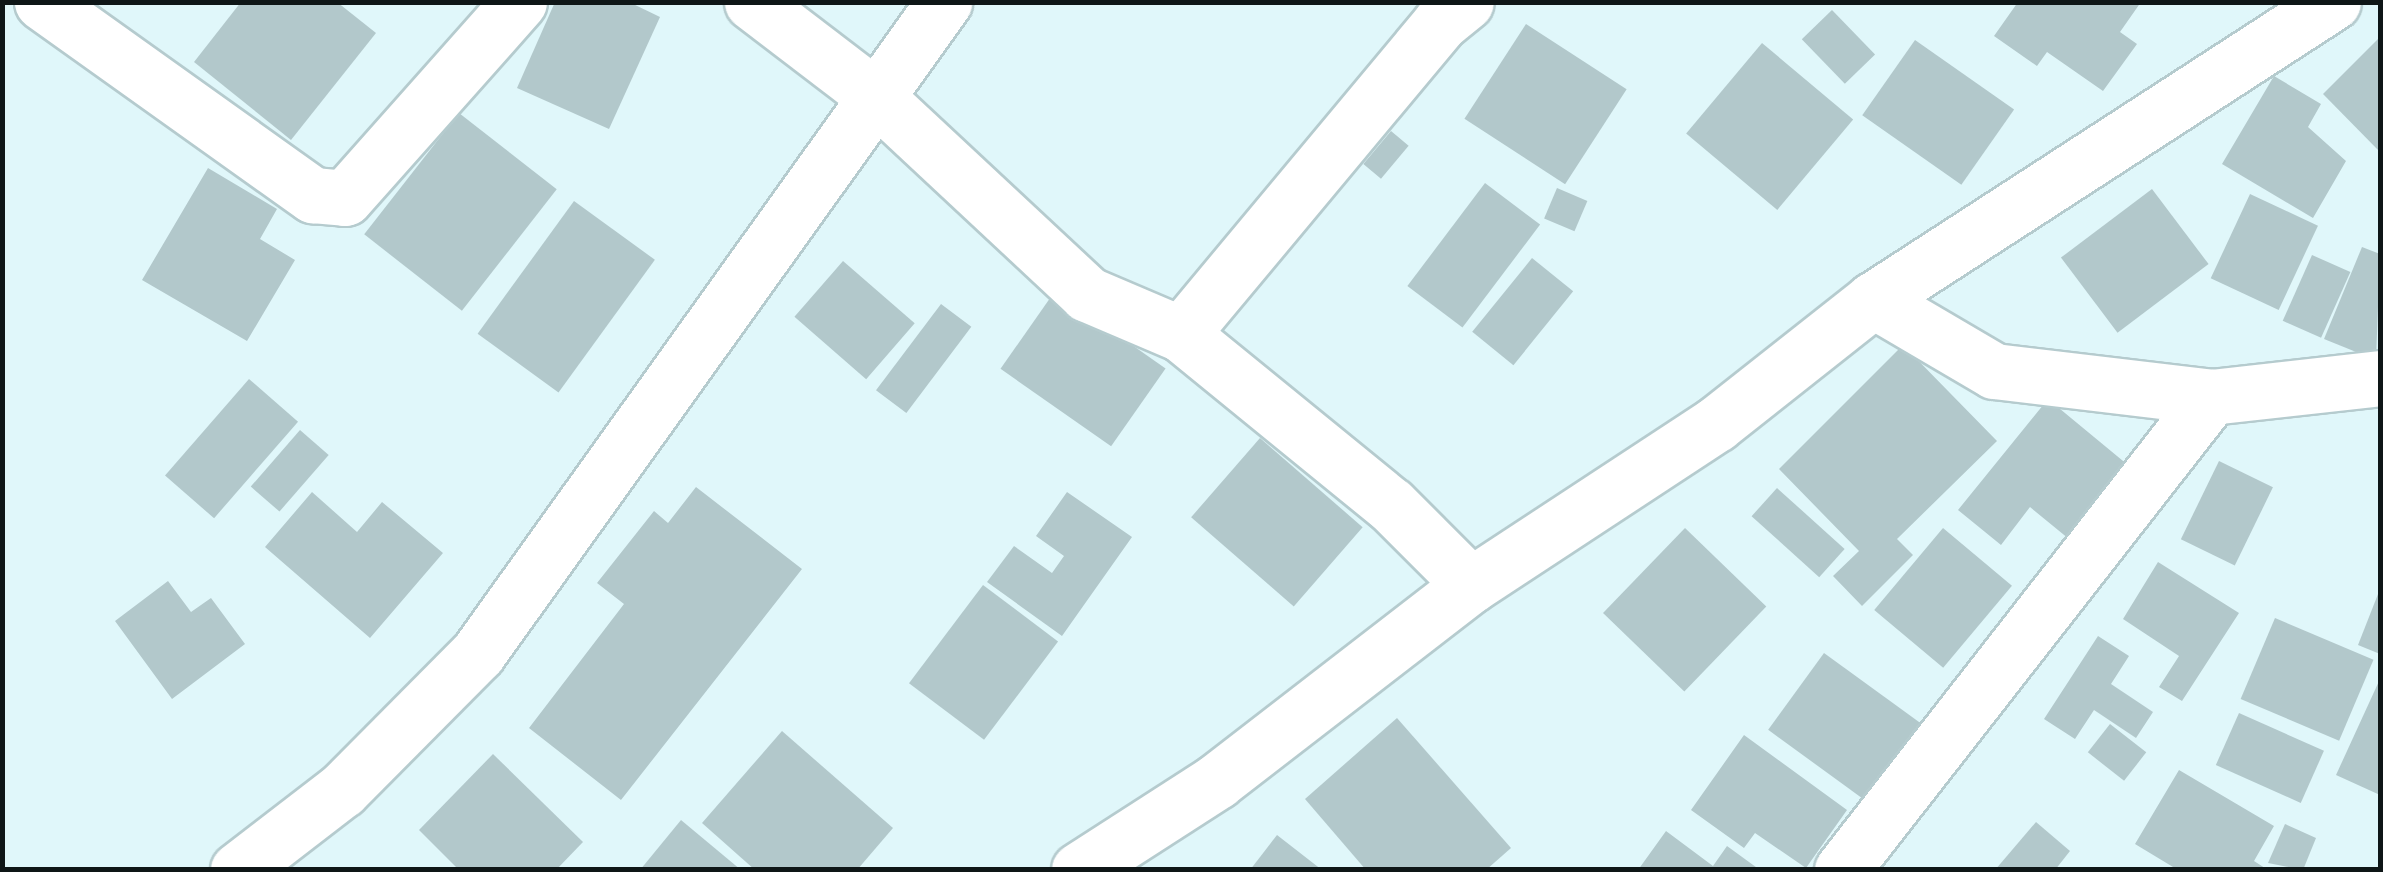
<!DOCTYPE html>
<style>
body{margin:0}
#map{position:relative;width:2383px;height:872px;overflow:hidden;background:#e0f7fa;font-family:"Crimson Pro",serif}
div>[style]{position:absolute}
[style*='--x']{left:calc(var(--x)*1px);top:calc(var(--y)*1px);width:calc(var(--w)*1px);rotate:calc(var(--a)*1deg)}
.building>*{inset:0;background:#b2c8cb;transform-origin:0 0}
.roads{filter:drop-shadow(2px 0 #b5cbce) drop-shadow(-2px 0 #b5cbce) drop-shadow(0 2px #b5cbce) drop-shadow(0 -2px #b5cbce)}
.minor>*{height:55px;margin:-27.5px;padding:0 27.5px;transform-origin:27.5px;border-radius:27.5px;background:#fff}
.tertiary>*{height:55px;margin:-27.5px;padding:0 27.5px;transform-origin:27.5px;border-radius:27.5px;background:#fff}
span{translate:-50% -50%;white-space:nowrap;text-align:center;line-height:1.15;-webkit-text-stroke:8px #fff;paint-order:stroke}
.frame{position:absolute;inset:0;border:5px solid #0e1617;pointer-events:none}
</style>
<div id="map">
<div class="building">
<div style="clip-path:polygon(241px 2px,337px 2px,376px 33px,291px 140px,194px 62px)"></div>
<div style="clip-path:polygon(555px 2px,629px 2px,660px 17px,609px 129px,517px 88px)"></div>
<div style="clip-path:polygon(2018px 2px,2141px 2px,2120px 32px,2137px 44px,2103px 91px,2047px 52px,2037px 66px,1994px 36px)"></div>
<div style="left:1832px;top:10px;width:62px;height:42px;rotate:46deg"></div>
<div style="left:1526px;top:24px;width:120px;height:113px;rotate:33deg"></div>
<div style="clip-path:polygon(2380px 37px,2380px 152px,2323px 94px)"></div>
<div style="left:1915px;top:40px;width:121px;height:92px;rotate:35deg"></div>
<div style="left:1762px;top:43px;width:119px;height:118px;rotate:40deg"></div>
<div style="clip-path:polygon(2274px 76px,2321px 104px,2308px 127px,2346px 161px,2313px 218px,2222px 164px)"></div>
<div style="left:459px;top:113px;width:124px;height:154px;rotate:38deg"></div>
<div style="left:1391px;top:131px;width:23px;height:43px;rotate:40deg"></div>
<div style="clip-path:polygon(208px 168px,277px 209px,260px 239px,295px 260px,247px 341px,142px 280px)"></div>
<div style="left:1485px;top:183px;width:69px;height:129px;rotate:37deg"></div>
<div style="left:1557px;top:188px;width:33px;height:33px;rotate:23deg"></div>
<div style="left:2152px;top:189px;width:94px;height:114px;rotate:53deg"></div>
<div style="left:2250px;top:194px;width:75px;height:93px;rotate:25deg"></div>
<div style="left:574px;top:201px;width:100px;height:164px;rotate:36deg"></div>
<div style="clip-path:polygon(2362px 247px,2380px 254px,2376px 360px,2324px 339px)"></div>
<div style="left:2312px;top:255px;width:42px;height:72px;rotate:24deg"></div>
<div style="left:1532px;top:258px;width:53px;height:95px;rotate:39deg"></div>
<div style="left:843px;top:261px;width:95px;height:74px;rotate:41deg"></div>
<div style="left:1055px;top:291px;width:135px;height:95px;rotate:35deg"></div>
<div style="left:941px;top:304px;width:38px;height:108px;rotate:37deg"></div>
<div style="clip-path:polygon(1903px 345px,1997px 441px,1897px 539px,1913px 555px,1862px 606px,1833px 576px,1859px 551px,1779px 469px)"></div>
<div style="left:249px;top:379px;width:65px;height:128px;rotate:41deg"></div>
<div style="clip-path:polygon(2048px 399px,2140px 475px,2080px 548px,2030px 507px,2001px 545px,1958px 510px)"></div>
<div style="left:300px;top:430px;width:38px;height:75px;rotate:41deg"></div>
<div style="left:1260px;top:438px;width:136px;height:105px;rotate:41deg"></div>
<div style="left:2219px;top:461px;width:60px;height:87px;rotate:26deg"></div>
<div style="clip-path:polygon(696px 487px,802px 569px,621px 800px,529px 728px,624px 604px,597px 583px,654px 511px,668px 523px)"></div>
<div style="left:1777px;top:488px;width:91px;height:38px;rotate:42deg"></div>
<div style="clip-path:polygon(312px 492px,357px 532px,382px 502px,443px 553px,370px 638px,265px 547px)"></div>
<div style="clip-path:polygon(1067px 492px,1132px 537px,1062px 636px,987px 582px,1014px 546px,1052px 573px,1064px 556px,1036px 536px)"></div>
<div style="left:1685px;top:528px;width:113px;height:118px;rotate:44deg"></div>
<div style="left:1943px;top:528px;width:90px;height:107px;rotate:40deg"></div>
<div style="clip-path:polygon(2158px 562px,2239px 613px,2182px 701px,2159px 687px,2179px 656px,2123px 619px)"></div>
<div style="clip-path:polygon(168px 581px,191px 612px,211px 598px,245px 644px,172px 699px,115px 621px)"></div>
<div style="left:983px;top:585px;width:94px;height:123px;rotate:37deg"></div>
<div style="clip-path:polygon(2380px 589px,2380px 654px,2358px 645px)"></div>
<div style="left:2275px;top:618px;width:107px;height:88px;rotate:23deg"></div>
<div style="clip-path:polygon(2098px 636px,2129px 656px,2111px 684px,2153px 712px,2136px 738px,2094px 710px,2075px 739px,2044px 719px)"></div>
<div style="left:1824px;top:653px;width:123px;height:95px;rotate:36deg"></div>
<div style="clip-path:polygon(2380px 679px,2380px 795px,2336px 775px)"></div>
<div style="left:2239px;top:713px;width:93px;height:57px;rotate:24deg"></div>
<div style="clip-path:polygon(1397px 718px,1511px 848px,1486px 870px,1366px 870px,1305px 799px)"></div>
<div style="left:2110px;top:724px;width:46px;height:36px;rotate:38deg"></div>
<div style="clip-path:polygon(782px 731px,893px 828px,857px 870px,755px 870px,702px 823px)"></div>
<div style="clip-path:polygon(1744px 735px,1847px 810px,1806px 868px,1755px 833px,1744px 848px,1691px 810px)"></div>
<div style="clip-path:polygon(493px 754px,583px 842px,556px 870px,459px 870px,419px 830px)"></div>
<div style="clip-path:polygon(2179px 770px,2274px 826px,2254px 861px,2268px 870px,2178px 870px,2135px 844px)"></div>
<div style="clip-path:polygon(681px 820px,741px 870px,640px 870px)"></div>
<div style="clip-path:polygon(2036px 822px,2070px 851px,2055px 870px,1995px 870px)"></div>
<div style="clip-path:polygon(2285px 824px,2316px 838px,2303px 870px,2268px 863px)"></div>
<div style="clip-path:polygon(1666px 831px,1713px 866px,1727px 846px,1760px 870px,1638px 870px)"></div>
<div style="clip-path:polygon(1277px 835px,1322px 870px,1250px 870px)"></div>
</div>
<div class="roads">
<div class="minor">
<div style="--x:42;--y:2;--w:333;--a:35.5"></div>
<div style="--x:313;--y:195;--w:32;--a:5"></div>
<div style="--x:345;--y:198;--w:262;--a:-48.4"></div>
<div style="--x:752;--y:2;--w:155;--a:37.4"></div>
<div style="--x:875;--y:96;--w:290;--a:43"></div>
<div style="--x:1087;--y:294;--w:102;--a:23.1"></div>
<div style="--x:1181;--y:334;--w:271;--a:39.2"></div>
<div style="--x:1391;--y:505;--w:113;--a:45"></div>
<div style="--x:1873;--y:300;--w:140;--a:30.4"></div>
<div style="--x:1994;--y:371;--w:219;--a:6.8"></div>
<div style="--x:2211;--y:397;--w:170;--a:-6.4"></div>
<div style="--x:1181;--y:334;--w:405;--a:-50.2"></div>
<div style="--x:1440;--y:23;--w:33;--a:-39"></div>
<div style="--x:238;--y:870;--w:131;--a:-37.6"></div>
<div style="--x:342;--y:790;--w:193;--a:-45.2"></div>
<div style="--x:478;--y:653;--w:801;--a:-54.4"></div>
<div style="--x:1842;--y:870;--w:600;--a:-52.04"></div>
</div>
<div class="tertiary">
<div style="--x:1079;--y:870;--w:164;--a:-32.8"></div>
<div style="--x:1217;--y:781;--w:321;--a:-37.7"></div>
<div style="--x:1471;--y:585;--w:293;--a:-33.3"></div>
<div style="--x:1716;--y:424;--w:200;--a:-38.3"></div>
<div style="--x:1873;--y:300;--w:548;--a:-32.94"></div>
</div>
</div>
<div class="frame"></div>
</div>
